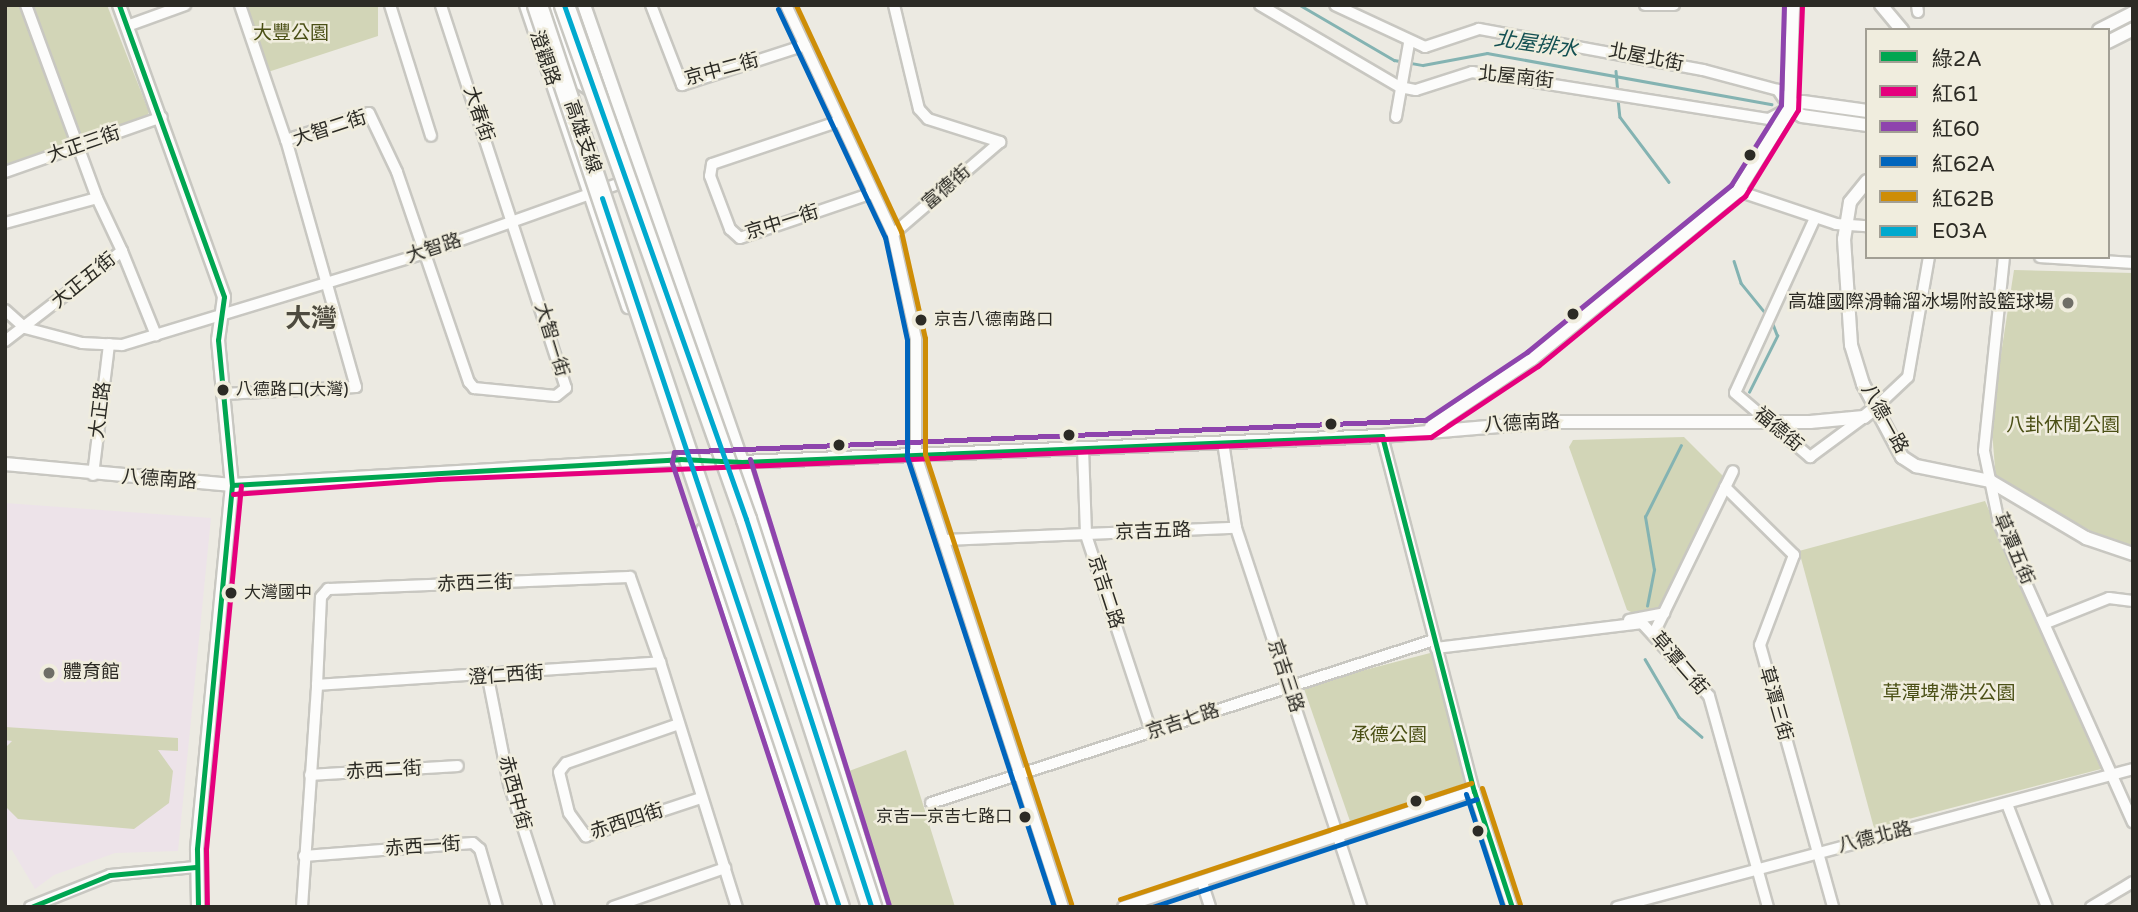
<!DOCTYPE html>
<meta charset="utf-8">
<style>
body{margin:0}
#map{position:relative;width:2138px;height:912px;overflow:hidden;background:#eceae2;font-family:"Varela Round","Noto Sans TC",sans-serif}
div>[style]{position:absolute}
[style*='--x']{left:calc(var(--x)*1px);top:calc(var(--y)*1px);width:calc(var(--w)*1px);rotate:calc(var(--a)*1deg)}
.education>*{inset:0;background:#ede3e9}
.green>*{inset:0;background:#d2d5b7}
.stream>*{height:2.5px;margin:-1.25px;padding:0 1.25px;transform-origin:1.25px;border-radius:1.25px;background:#84b3b2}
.roads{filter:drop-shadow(2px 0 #c8c7c1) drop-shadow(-2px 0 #c8c7c1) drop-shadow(0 2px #c8c7c1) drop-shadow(0 -2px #c8c7c1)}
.minor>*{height:10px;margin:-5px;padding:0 5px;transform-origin:5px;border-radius:5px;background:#fcfcfb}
.tertiary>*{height:12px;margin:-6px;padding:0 6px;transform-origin:6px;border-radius:6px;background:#fcfcfb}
.bridges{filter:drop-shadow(2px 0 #c8c7c1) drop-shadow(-2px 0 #c8c7c1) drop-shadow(0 2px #c8c7c1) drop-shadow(0 -2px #c8c7c1)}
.motorway-bridge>*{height:19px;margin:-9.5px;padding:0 9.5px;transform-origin:9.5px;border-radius:9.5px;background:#fcfcfb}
.bus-1>*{height:5px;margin:-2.5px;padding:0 2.5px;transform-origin:2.5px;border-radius:2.5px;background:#00a651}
.bus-2>*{height:5px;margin:-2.5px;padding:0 2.5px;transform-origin:2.5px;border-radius:2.5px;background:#e5007d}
.bus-3>*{height:5px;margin:-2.5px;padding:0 2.5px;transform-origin:2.5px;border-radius:2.5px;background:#8e44ad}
.bus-4>*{height:5px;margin:-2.5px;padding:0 2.5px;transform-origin:2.5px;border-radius:2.5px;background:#0065bd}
.bus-5>*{height:5px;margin:-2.5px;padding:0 2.5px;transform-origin:2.5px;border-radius:2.5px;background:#ce8d07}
.bus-6>*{height:5px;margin:-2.5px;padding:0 2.5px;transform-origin:2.5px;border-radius:2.5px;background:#00a9ce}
.dots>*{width:19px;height:19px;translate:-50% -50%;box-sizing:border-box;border:4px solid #f0edde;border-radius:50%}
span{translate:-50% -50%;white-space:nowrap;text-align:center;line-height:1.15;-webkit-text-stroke:5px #f0edde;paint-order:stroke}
.bus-label{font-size:17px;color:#2c2b25}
.left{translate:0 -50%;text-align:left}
.right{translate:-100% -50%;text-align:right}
.park-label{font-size:19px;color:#4a4f15}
.street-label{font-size:19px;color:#2c2b25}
.poi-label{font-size:19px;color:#2c2b25}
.water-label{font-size:21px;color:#135052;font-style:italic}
.district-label{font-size:26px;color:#4d4a3e;font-weight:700}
.frame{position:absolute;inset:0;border:7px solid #2c2b25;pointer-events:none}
.legend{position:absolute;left:1865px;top:28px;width:245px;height:231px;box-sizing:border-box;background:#f0edde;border:2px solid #a29f94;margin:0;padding:9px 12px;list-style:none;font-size:21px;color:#2c2b25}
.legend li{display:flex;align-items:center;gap:14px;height:35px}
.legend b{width:35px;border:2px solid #a29f94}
</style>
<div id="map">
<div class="education">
<div style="clip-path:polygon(5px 503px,211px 518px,178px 851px,115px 853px,54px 875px,35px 889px,12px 850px,5px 851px)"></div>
</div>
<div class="green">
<div style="clip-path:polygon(5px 5px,107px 5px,149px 112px,146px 119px,5px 167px)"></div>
<div style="clip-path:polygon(245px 5px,378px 5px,378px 36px,268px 72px)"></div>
<div style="clip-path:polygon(2014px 270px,2133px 273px,2133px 545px,2106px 539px,1996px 480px,1991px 419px)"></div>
<div style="clip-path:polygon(1684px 437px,1723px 476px,1661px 612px,1635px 614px,1627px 610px,1569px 447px,1573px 440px)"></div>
<div style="clip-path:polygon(1985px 501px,2101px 769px,1874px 828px,1799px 551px)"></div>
<div style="clip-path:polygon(1434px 652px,1468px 782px,1351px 824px,1303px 686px)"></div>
<div style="clip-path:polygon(5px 727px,178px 738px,178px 751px,158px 750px,173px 771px,169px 803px,134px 829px,18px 819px,5px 806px,5px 748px,12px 741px,5px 740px)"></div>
<div style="clip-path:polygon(906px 750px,955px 907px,890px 907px,849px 771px)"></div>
</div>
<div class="stream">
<div style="--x:1300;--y:5;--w:109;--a:30.3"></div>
<div style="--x:1394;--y:60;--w:29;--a:10"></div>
<div style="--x:1423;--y:65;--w:65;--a:-10.6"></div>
<div style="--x:1487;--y:53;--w:289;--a:10.2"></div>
<div style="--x:1616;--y:71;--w:22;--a:85"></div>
<div style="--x:1618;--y:99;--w:18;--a:84"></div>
<div style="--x:1620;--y:117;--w:81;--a:53"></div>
<div style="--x:1734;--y:261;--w:23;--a:72"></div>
<div style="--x:1741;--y:283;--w:41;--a:50.9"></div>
<div style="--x:1749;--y:392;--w:63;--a:-63.4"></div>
<div style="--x:1777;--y:336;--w:17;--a:-111"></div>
<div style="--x:1647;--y:606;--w:37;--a:-79"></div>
<div style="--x:1654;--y:570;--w:54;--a:-99.6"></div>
<div style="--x:1645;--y:517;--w:80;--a:-63.4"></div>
<div style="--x:1645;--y:659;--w:67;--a:59.6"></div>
<div style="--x:1679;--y:717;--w:30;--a:41"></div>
</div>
<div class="roads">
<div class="minor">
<div style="--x:26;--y:5;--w:206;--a:69.8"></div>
<div style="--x:240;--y:5;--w:143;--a:71.2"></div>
<div style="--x:390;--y:5;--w:137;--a:72.6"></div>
<div style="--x:550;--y:5;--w:83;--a:69.6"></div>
<div style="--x:579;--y:83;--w:48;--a:34"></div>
<div style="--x:651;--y:5;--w:86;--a:68.8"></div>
<div style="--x:682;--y:85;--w:129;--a:-18"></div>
<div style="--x:786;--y:5;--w:253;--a:65"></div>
<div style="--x:893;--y:234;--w:107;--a:77.6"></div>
<div style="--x:916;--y:339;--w:116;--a:90"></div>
<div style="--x:916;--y:455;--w:475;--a:72"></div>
<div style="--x:894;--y:5;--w:107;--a:76.5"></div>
<div style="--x:919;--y:109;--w:13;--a:48"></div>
<div style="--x:928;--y:119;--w:76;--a:17.7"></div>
<div style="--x:1260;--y:5;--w:162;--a:30.4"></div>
<div style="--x:1400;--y:87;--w:16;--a:11"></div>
<div style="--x:1416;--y:90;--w:59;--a:-17.8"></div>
<div style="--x:1472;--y:72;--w:301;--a:9"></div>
<div style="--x:1769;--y:119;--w:24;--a:-28"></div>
<div style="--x:1790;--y:108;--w:22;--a:-124"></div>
<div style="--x:1778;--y:90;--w:78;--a:-165.1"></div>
<div style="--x:1703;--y:70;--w:228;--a:-169.6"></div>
<div style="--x:1479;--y:29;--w:57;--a:161.6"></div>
<div style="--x:1425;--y:47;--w:99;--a:-155"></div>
<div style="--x:1645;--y:5;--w:29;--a:0"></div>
<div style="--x:1917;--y:5;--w:7;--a:82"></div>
<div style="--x:127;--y:26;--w:62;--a:-19.9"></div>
<div style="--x:1396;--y:117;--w:75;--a:-80"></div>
<div style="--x:840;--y:121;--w:135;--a:161.4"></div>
<div style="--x:712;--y:164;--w:12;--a:99"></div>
<div style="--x:710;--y:176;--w:57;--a:69.3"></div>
<div style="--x:730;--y:229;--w:13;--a:42"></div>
<div style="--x:740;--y:238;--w:139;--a:-18.8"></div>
<div style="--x:5;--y:172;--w:166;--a:-19.3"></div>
<div style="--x:1738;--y:191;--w:103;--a:18.6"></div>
<div style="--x:1836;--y:224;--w:31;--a:4"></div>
<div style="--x:1815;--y:218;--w:192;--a:114.6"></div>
<div style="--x:1735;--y:393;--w:99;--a:40.5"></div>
<div style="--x:1810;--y:457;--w:67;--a:-36.5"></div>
<div style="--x:5;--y:223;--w:95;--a:-15.2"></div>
<div style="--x:97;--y:198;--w:59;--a:64.7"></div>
<div style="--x:122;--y:251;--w:148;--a:142.4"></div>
<div style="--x:893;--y:234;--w:141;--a:-40.7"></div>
<div style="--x:122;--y:251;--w:91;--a:68"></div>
<div style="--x:2004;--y:257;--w:195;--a:95.9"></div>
<div style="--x:1984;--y:451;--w:74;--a:78.2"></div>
<div style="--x:1999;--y:523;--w:328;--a:65.9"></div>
<div style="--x:2040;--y:257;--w:93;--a:3.7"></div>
<div style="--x:5;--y:310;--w:27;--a:42"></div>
<div style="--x:25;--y:328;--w:59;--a:14.7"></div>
<div style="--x:82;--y:343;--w:40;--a:2.9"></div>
<div style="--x:122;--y:345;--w:316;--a:-16.9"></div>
<div style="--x:424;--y:253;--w:232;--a:-19.6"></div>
<div style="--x:224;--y:394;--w:132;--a:-3"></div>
<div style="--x:356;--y:387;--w:257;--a:-105.8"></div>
<div style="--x:286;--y:140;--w:87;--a:-18"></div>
<div style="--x:369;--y:113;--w:65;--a:64.6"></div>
<div style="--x:397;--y:172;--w:222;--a:71.1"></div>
<div style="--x:469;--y:382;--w:8;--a:50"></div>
<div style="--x:474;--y:388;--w:82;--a:5.6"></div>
<div style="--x:556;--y:396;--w:13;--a:-39"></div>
<div style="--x:566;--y:388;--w:403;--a:-108.1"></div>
<div style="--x:1875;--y:408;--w:45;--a:-43.2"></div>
<div style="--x:1908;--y:377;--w:122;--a:-80.1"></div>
<div style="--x:1382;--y:436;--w:367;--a:75.5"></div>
<div style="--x:1474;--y:791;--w:122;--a:71.9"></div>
<div style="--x:1223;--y:442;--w:87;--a:81.4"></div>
<div style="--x:1236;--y:528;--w:399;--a:71.7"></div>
<div style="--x:1083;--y:448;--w:87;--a:88"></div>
<div style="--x:1086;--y:535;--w:207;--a:71.7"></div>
<div style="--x:93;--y:475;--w:132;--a:-83"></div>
<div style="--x:1725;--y:487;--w:97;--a:44.6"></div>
<div style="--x:1794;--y:555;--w:96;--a:110.7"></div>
<div style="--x:1760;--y:645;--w:272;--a:74.4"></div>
<div style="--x:944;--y:540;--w:292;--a:-2.4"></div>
<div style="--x:1629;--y:620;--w:36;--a:-11"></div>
<div style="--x:2046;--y:623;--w:68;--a:-21.6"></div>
<div style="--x:2109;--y:598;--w:24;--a:7"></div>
<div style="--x:1654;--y:633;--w:180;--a:-64"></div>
<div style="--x:1436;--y:648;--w:208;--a:-6.9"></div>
<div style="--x:1642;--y:623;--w:99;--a:47.5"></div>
<div style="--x:1709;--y:696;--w:219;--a:74.4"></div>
<div style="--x:488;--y:678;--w:108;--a:78.8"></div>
<div style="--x:509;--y:784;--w:129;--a:72"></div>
<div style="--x:317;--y:685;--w:88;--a:-87.4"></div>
<div style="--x:321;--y:597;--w:11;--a:-49"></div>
<div style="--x:328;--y:589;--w:302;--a:-2.3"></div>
<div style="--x:630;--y:577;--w:90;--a:70.6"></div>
<div style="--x:676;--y:725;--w:116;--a:160.9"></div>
<div style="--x:566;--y:763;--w:11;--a:128"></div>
<div style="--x:559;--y:772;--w:42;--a:76.3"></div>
<div style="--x:569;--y:813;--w:29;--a:54"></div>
<div style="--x:586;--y:836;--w:121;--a:-18.3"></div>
<div style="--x:310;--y:775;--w:148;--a:-3.5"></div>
<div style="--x:931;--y:803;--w:529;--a:-17.96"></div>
<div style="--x:2007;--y:804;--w:110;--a:68.8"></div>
<div style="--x:304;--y:856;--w:169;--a:-4.4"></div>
<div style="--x:473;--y:843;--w:9;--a:41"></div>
<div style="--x:480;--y:849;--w:60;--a:73.7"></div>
<div style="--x:1202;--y:882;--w:26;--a:72"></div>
<div style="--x:30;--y:907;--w:86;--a:-21.8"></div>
<div style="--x:110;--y:875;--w:86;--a:-5.3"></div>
<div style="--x:302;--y:907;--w:223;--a:-86.1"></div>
<div style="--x:317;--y:685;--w:344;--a:-3.8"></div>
<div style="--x:660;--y:662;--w:257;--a:72.6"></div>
<div style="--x:613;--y:907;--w:119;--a:-19.2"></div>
<div style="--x:1123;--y:907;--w:370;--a:-18.3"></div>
<div style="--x:1617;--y:907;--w:534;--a:-14.97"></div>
<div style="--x:2091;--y:907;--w:49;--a:-30.8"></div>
</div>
<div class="tertiary">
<div style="--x:119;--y:5;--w:310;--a:70.2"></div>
<div style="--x:224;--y:297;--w:43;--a:97.9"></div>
<div style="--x:218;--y:340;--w:146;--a:84.5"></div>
<div style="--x:232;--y:485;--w:366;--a:95.5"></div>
<div style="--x:197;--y:849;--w:58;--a:89"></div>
<div style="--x:526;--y:5;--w:319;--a:71.3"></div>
<div style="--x:584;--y:5;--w:484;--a:70.9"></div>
<div style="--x:742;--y:462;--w:466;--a:72.7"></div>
<div style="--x:1881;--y:5;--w:33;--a:50"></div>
<div style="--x:2099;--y:30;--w:38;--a:-27"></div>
<div style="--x:2108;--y:42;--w:28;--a:-27"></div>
<div style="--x:1790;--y:108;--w:14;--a:34"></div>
<div style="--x:1802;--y:116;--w:66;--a:7.9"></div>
<div style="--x:1790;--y:108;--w:14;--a:-25"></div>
<div style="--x:1803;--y:102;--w:65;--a:8"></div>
<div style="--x:1867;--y:181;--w:27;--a:129"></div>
<div style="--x:1850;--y:202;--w:37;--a:99"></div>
<div style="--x:1844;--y:239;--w:106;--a:86.2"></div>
<div style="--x:1851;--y:345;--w:41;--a:72.9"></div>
<div style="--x:1863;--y:384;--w:83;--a:61.9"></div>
<div style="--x:1902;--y:457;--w:17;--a:33"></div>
<div style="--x:1916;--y:466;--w:76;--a:11.5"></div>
<div style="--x:1990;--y:481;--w:112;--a:30.7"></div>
<div style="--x:2086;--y:538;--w:50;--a:18.8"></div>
<div style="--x:1431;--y:427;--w:122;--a:-34"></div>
<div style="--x:1532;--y:359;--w:266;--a:-39.2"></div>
<div style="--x:1738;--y:191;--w:98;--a:-57.9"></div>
<div style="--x:1790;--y:108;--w:103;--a:-88.3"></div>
<div style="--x:5;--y:464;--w:228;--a:5.3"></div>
<div style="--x:232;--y:485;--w:449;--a:-3.3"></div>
<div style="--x:680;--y:459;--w:62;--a:2.8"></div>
<div style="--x:742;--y:462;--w:641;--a:-2.33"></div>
<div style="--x:1382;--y:436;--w:165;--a:-4.9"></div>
<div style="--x:1546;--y:422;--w:264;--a:0"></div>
<div style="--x:1810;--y:422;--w:54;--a:-5.3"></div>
<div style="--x:1864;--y:417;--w:14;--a:-39"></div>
<div style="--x:703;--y:530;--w:397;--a:71.8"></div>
</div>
</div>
<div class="bridges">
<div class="motorway-bridge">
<div style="--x:537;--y:5;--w:951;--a:71.49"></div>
<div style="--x:564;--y:5;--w:545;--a:70.5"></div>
<div style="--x:746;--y:519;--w:408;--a:72.1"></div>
</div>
</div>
<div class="bus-1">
<div style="--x:119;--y:5;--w:310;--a:70.2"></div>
<div style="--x:224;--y:297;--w:43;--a:97.9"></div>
<div style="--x:218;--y:340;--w:146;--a:84.5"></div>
<div style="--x:232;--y:485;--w:366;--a:95.5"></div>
<div style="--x:197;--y:849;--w:58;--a:89"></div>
<div style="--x:1382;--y:436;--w:367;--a:75.5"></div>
<div style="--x:1474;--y:791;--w:122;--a:71.9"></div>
<div style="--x:232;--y:485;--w:449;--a:-3.3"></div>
<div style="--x:680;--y:459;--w:62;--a:2.8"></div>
<div style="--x:742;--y:462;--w:641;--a:-2.33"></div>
<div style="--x:31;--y:907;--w:85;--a:-22.1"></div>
<div style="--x:110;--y:875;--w:86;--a:-5.3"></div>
</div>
<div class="bus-2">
<div style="--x:233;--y:494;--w:206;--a:-4.2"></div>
<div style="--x:438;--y:479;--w:994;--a:-2.42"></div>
<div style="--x:1431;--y:437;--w:128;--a:-33.6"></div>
<div style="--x:1538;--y:366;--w:268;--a:-39.4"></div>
<div style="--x:1745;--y:196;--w:101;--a:-58.4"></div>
<div style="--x:1798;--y:110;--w:105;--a:-87.8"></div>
<div style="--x:207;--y:907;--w:58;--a:-91"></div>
<div style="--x:206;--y:849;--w:365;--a:-84.5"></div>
</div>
<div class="bus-3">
<div style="--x:750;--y:459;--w:466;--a:72.7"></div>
<div style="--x:818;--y:907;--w:468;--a:-108.2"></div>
<div style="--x:672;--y:462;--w:10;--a:-79"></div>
<div style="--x:674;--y:452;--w:752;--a:-2.44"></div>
<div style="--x:1425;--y:420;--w:123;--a:-33.7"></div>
<div style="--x:1527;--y:352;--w:264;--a:-39.3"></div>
<div style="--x:1731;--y:185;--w:94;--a:-58"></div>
<div style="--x:1781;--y:105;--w:100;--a:-88.3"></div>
</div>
<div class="bus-4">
<div style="--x:778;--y:9;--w:252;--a:64.9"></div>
<div style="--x:885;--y:237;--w:105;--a:77.9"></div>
<div style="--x:907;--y:340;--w:117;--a:90"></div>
<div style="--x:907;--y:457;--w:473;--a:71.9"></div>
<div style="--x:1466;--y:794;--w:119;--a:71.9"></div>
<div style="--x:1152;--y:907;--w:342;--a:-18.4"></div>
</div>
<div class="bus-5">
<div style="--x:796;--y:5;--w:249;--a:65.1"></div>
<div style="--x:901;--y:231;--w:110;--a:77.4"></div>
<div style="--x:925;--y:338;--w:116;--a:90"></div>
<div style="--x:925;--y:454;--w:473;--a:72"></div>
<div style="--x:1482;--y:788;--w:122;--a:71.9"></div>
<div style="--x:1120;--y:899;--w:370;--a:-18.3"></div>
</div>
<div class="bus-6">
<div style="--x:564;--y:5;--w:545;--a:70.5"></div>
<div style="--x:746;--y:519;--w:408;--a:72.1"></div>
<div style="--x:602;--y:198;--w:748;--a:71.52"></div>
</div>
<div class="dots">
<div style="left:1750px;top:155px;background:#2c2b25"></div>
<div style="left:2068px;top:303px;background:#6f6e67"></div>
<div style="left:1573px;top:314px;background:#2c2b25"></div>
<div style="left:921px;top:320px;background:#2c2b25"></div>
<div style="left:223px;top:390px;background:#2c2b25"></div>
<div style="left:1331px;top:424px;background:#2c2b25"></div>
<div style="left:1069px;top:435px;background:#2c2b25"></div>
<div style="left:839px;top:445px;background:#2c2b25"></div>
<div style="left:231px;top:593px;background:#2c2b25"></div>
<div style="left:49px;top:673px;background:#6f6e67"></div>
<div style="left:1416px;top:801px;background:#2c2b25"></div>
<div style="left:1025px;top:817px;background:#2c2b25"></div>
<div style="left:1478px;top:831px;background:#2c2b25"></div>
</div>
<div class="bus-label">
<span class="left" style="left:934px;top:320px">京吉八德南路口</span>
<span class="left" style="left:236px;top:390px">八德路口(大灣)</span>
<span class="left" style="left:244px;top:593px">大灣國中</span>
<span class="right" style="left:1012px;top:817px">京吉一京吉七路口</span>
</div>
<div class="park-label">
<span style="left:291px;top:34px">大豐公園</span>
<span style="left:2063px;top:426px">八卦休閒公園</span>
<span style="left:1949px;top:694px">草潭埤滯洪公園</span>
<span style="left:1389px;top:736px">承德公園</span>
</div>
<div class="street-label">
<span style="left:544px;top:58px;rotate:71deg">澄觀路</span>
<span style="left:1646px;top:58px;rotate:11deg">北屋北街</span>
<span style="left:722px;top:70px;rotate:-15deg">京中二街</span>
<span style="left:1516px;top:78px;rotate:6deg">北屋南街</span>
<span style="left:478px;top:114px;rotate:71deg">大春街</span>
<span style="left:330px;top:129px;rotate:-18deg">大智二街</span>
<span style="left:582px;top:137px;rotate:71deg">高雄支線</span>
<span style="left:84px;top:145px;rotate:-19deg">大正三街</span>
<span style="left:947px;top:188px;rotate:-41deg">富德街</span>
<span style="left:782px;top:223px;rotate:-17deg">京中一街</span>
<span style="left:434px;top:249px;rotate:-18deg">大智路</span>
<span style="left:84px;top:281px;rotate:-39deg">大正五街</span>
<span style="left:551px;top:340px;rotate:73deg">大智一街</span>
<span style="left:101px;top:410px;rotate:-83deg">大正路</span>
<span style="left:1884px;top:419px;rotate:61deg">八德一路</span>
<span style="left:1522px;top:424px;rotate:-3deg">八德南路</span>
<span style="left:1778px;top:430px;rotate:40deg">福德街</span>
<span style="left:159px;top:480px;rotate:4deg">八德南路</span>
<span style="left:1153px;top:532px;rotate:-2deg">京吉五路</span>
<span style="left:2013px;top:549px;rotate:67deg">草潭五街</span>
<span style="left:475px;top:584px;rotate:-2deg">赤西三街</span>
<span style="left:1105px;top:592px;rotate:72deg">京吉二路</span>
<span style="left:1679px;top:664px;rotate:49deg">草潭二街</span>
<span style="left:506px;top:676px;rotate:-4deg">澄仁西街</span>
<span style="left:1285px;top:676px;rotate:72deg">京吉三路</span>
<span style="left:1775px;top:704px;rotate:74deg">草潭三街</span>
<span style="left:1183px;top:722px;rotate:-18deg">京吉七路</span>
<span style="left:384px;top:771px;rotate:-3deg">赤西二街</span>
<span style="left:514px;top:793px;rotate:75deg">赤西中街</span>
<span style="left:627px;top:822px;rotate:-18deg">赤西四街</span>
<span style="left:1875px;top:838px;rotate:-14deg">八德北路</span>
<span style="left:423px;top:847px;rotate:-4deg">赤西一街</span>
</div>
<div class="poi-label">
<span class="right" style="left:2054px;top:303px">高雄國際滑輪溜冰場附設籃球場</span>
<span class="left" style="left:63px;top:673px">體育館</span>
</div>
<div class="water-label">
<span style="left:1536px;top:45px;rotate:8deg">北屋排水</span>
</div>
<div class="district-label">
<span style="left:311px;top:319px">大灣</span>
</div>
<div class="frame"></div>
<ul class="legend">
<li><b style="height:9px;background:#00a651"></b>綠2A</li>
<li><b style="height:9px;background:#e5007d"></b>紅61</li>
<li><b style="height:9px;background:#8e44ad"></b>紅60</li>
<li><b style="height:9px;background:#0065bd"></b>紅62A</li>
<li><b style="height:9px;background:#ce8d07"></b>紅62B</li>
<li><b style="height:9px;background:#00a9ce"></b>E03A</li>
</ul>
</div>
